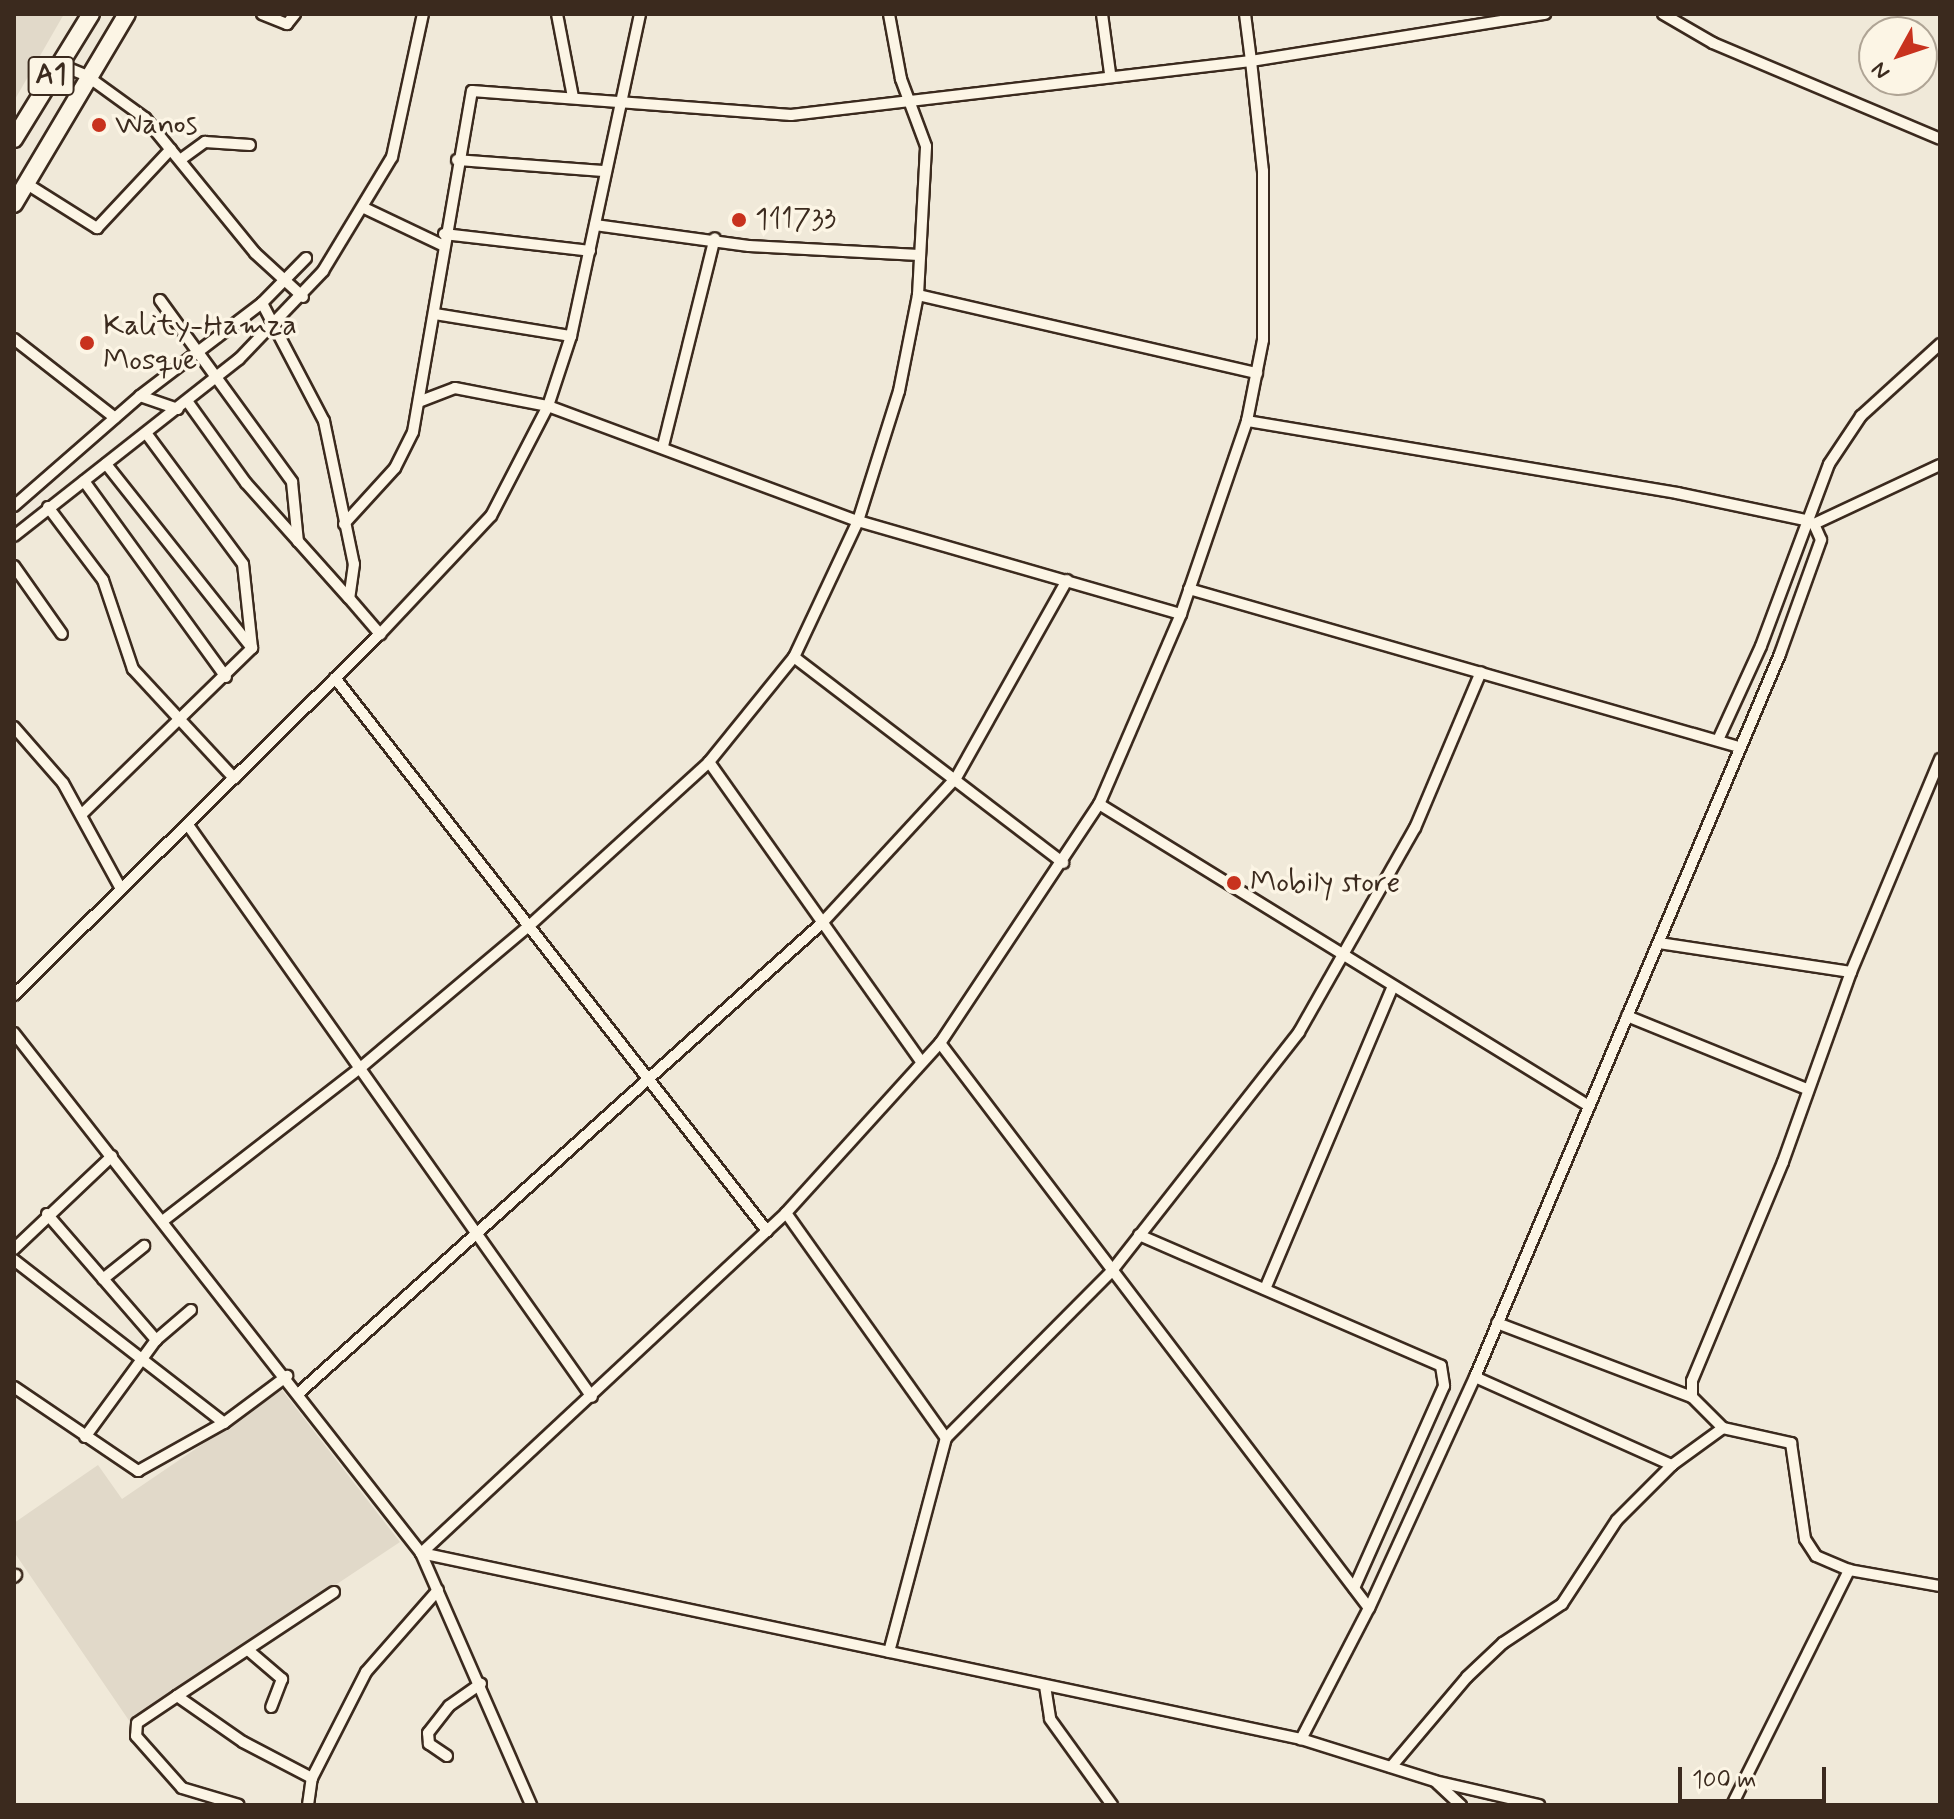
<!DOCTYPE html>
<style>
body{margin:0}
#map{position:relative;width:1954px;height:1819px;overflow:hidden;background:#f0e9d9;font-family:Mynerve,sans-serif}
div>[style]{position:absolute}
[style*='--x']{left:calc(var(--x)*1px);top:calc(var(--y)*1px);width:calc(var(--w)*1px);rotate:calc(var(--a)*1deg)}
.built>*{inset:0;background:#e1d9c9}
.roads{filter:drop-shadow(2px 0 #3b2a1e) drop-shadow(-2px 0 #3b2a1e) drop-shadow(0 2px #3b2a1e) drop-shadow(0 -2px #3b2a1e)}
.minor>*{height:10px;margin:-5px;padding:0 5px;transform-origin:5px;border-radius:5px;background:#fcf5e5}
.primary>*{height:16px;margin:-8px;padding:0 8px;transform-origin:8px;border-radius:8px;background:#fcf5e5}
.dots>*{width:22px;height:22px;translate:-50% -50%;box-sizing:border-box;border:4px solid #fcf5e5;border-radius:50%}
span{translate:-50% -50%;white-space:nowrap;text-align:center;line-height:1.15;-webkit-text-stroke:7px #fcf5e5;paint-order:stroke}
.shield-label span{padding:2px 6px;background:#fcf5e5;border:2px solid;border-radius:6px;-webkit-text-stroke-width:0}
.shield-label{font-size:28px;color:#3b2a1e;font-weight:700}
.poi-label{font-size:30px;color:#3b2a1e}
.left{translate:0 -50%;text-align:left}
.frame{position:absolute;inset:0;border:16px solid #3b2a1e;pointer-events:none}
.north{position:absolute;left:1858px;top:16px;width:80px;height:80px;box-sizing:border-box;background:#fcf5e5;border:2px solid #afa495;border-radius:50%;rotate:230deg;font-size:22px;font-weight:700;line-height:32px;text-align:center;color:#3b2a1e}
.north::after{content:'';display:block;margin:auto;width:28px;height:36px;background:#c8321e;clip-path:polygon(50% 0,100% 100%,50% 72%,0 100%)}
.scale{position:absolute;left:1678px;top:1767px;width:148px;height:36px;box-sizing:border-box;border:4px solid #3b2a1e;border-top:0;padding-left:10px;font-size:24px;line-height:28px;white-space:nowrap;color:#3b2a1e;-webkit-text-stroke:6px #fcf5e5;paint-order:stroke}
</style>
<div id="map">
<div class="built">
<div style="clip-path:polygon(14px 14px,64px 14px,14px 101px)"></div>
<div style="clip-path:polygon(282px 1390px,400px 1542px,130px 1722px,14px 1552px,14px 1523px,98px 1465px,122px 1499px)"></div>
</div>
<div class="roads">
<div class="minor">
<div style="--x:262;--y:14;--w:27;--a:22"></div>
<div style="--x:287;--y:24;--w:13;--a:-51"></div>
<div style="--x:557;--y:14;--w:85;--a:79.1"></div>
<div style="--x:1102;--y:14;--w:60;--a:82.3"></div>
<div style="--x:1245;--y:14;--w:47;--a:82.7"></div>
<div style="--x:1251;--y:61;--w:298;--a:-9.1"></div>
<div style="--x:1663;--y:14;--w:58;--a:30.1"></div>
<div style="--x:1713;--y:43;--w:246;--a:22.9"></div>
<div style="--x:58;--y:64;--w:31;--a:22"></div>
<div style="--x:87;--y:76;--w:72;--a:35.9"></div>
<div style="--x:145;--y:118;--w:174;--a:50.8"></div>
<div style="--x:255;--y:253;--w:65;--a:42.5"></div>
<div style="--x:180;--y:160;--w:31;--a:-36"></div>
<div style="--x:205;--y:142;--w:45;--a:3.8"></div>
<div style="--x:457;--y:160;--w:148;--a:4.3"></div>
<div style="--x:27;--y:184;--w:83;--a:32.2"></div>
<div style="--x:97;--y:228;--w:108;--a:-46.9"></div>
<div style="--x:364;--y:208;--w:86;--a:25.4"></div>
<div style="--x:595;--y:225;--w:155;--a:7.8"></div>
<div style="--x:749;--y:246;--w:170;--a:3"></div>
<div style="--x:444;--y:234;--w:147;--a:6.6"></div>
<div style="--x:918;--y:295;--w:348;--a:13"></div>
<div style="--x:160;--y:300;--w:225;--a:54"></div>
<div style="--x:292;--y:482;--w:60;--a:84.3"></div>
<div style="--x:262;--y:303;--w:133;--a:62.3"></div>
<div style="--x:324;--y:421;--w:146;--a:78.2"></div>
<div style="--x:354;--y:564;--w:34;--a:98"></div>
<div style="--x:349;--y:598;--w:48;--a:49.3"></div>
<div style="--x:435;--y:314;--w:138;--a:9.2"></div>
<div style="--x:14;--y:339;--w:128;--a:38"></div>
<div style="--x:140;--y:396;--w:40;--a:18.9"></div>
<div style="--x:187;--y:401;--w:101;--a:54.3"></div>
<div style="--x:246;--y:483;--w:154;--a:48.2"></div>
<div style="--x:421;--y:401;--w:36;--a:-21"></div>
<div style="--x:455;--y:388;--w:95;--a:11"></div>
<div style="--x:548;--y:406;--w:331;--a:20.4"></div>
<div style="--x:858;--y:521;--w:336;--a:16.1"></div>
<div style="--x:1247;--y:421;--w:436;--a:9.5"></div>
<div style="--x:1677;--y:493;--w:131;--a:11.9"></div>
<div style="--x:1805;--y:520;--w:10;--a:24"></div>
<div style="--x:1814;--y:524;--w:17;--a:66"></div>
<div style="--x:1821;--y:540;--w:121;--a:109.8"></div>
<div style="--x:1780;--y:654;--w:785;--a:112.87"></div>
<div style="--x:1475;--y:1377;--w:254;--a:114.6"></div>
<div style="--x:1369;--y:1608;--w:148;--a:117.4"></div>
<div style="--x:663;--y:446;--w:214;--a:-76"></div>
<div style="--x:106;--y:464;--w:235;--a:51.6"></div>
<div style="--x:84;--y:481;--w:242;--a:54.1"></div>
<div style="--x:14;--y:506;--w:167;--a:-41.1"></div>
<div style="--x:140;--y:396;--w:153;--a:-37.3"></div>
<div style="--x:262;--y:303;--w:63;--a:-45.6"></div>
<div style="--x:48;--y:507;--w:91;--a:53"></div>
<div style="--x:103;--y:580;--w:94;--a:71.4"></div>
<div style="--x:133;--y:669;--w:149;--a:47.2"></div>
<div style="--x:344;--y:524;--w:76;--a:-47.7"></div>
<div style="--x:395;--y:468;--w:40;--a:-63.4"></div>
<div style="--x:413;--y:432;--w:346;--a:-80.2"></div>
<div style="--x:472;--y:91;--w:320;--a:4.3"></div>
<div style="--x:791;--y:115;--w:463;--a:-6.7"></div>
<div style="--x:1251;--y:61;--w:111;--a:83.8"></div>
<div style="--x:1263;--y:171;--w:169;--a:90"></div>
<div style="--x:1263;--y:340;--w:83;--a:101.2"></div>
<div style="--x:1247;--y:421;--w:204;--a:108.9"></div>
<div style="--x:1181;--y:614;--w:207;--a:113.3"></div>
<div style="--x:1099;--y:804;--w:287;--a:123.6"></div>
<div style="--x:940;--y:1043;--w:229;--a:132.2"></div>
<div style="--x:786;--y:1213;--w:499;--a:137"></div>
<div style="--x:421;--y:1553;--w:275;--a:66.4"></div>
<div style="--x:1814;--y:524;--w:139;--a:-25.1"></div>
<div style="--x:14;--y:536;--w:286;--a:-38.2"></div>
<div style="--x:239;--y:359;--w:122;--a:-46.3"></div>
<div style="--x:323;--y:271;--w:133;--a:-58.8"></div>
<div style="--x:392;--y:157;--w:146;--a:-77.8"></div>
<div style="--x:14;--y:566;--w:83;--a:54.8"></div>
<div style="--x:1189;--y:589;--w:572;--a:16.03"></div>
<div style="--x:794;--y:657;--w:339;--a:37.4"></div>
<div style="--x:335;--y:678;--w:702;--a:52"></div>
<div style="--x:14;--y:727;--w:74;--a:48.8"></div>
<div style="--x:63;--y:783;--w:121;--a:61.3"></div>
<div style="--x:1718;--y:740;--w:103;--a:-65.4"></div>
<div style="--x:1761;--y:646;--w:194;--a:-69.5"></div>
<div style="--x:1829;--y:464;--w:58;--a:-56.3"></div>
<div style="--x:1861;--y:416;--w:107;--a:-42.3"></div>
<div style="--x:709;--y:762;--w:367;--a:54.7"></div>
<div style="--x:1099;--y:804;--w:576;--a:31.65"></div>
<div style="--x:82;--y:814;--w:238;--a:-44.3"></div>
<div style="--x:252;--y:648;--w:84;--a:-96.1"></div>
<div style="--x:243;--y:564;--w:163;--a:-126.5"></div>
<div style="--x:188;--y:825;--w:700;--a:54.77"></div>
<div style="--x:1659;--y:943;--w:194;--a:8.6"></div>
<div style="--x:1851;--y:972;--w:231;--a:-67.3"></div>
<div style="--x:1851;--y:972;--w:202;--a:109.7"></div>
<div style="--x:1783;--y:1162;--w:237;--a:112.6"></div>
<div style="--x:1692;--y:1381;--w:16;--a:90"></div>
<div style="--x:1692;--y:1397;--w:44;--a:45"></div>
<div style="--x:1723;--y:1428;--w:70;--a:12.4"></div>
<div style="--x:1791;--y:1443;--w:97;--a:81.7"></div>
<div style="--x:1805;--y:1539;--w:20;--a:57"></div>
<div style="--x:1816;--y:1556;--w:36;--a:23"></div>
<div style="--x:1849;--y:1570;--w:92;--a:10"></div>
<div style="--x:14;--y:995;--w:514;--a:-44.61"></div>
<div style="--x:380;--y:634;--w:162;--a:-46.8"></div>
<div style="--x:491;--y:516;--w:124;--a:-62.6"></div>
<div style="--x:548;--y:406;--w:74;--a:-71.8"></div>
<div style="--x:571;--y:336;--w:329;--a:-77.9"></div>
<div style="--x:1627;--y:1016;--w:194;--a:22.1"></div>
<div style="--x:14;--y:1033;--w:660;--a:51.95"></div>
<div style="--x:421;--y:1553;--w:899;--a:11.93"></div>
<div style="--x:1301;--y:1739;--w:140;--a:17.4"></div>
<div style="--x:1435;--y:1781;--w:107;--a:13"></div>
<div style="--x:940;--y:1043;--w:709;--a:52.79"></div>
<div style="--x:786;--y:1213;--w:276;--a:54.6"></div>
<div style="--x:47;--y:1214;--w:167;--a:49.1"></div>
<div style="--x:164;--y:1220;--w:247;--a:-37.8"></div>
<div style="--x:359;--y:1069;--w:222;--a:-40.1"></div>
<div style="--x:529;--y:926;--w:244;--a:-42.3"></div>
<div style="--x:709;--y:762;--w:135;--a:-51"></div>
<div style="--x:794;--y:657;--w:150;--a:-64.8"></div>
<div style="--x:858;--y:521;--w:136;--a:-72.5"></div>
<div style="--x:899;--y:391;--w:98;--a:-78.8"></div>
<div style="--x:918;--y:295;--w:149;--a:-86.9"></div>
<div style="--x:926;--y:146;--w:72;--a:-110.5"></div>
<div style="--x:901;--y:79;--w:66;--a:-100.5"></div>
<div style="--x:1139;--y:1235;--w:329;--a:23.4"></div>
<div style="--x:1441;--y:1366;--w:20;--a:81"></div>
<div style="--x:1444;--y:1386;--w:221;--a:114"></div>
<div style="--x:14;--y:1249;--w:135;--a:-43.5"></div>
<div style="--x:14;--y:1260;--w:266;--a:37.8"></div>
<div style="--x:103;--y:1279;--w:53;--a:-38.8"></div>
<div style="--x:1265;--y:1289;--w:327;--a:-67.1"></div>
<div style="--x:1497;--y:1323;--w:209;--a:20.8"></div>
<div style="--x:1475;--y:1377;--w:216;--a:24.1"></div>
<div style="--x:14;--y:1387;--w:150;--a:34.1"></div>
<div style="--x:138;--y:1471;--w:98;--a:-29.2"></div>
<div style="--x:224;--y:1423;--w:79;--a:-36.7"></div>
<div style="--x:300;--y:1392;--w:702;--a:-41.94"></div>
<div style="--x:822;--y:923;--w:197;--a:-47.3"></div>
<div style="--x:956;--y:778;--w:227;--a:-60.7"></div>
<div style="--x:85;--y:1437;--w:120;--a:-53.8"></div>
<div style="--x:156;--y:1340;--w:46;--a:-40.6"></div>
<div style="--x:14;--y:1577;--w:3;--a:-45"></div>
<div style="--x:334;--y:1592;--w:188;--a:146.5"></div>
<div style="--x:177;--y:1696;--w:80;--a:34.9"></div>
<div style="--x:243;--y:1742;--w:78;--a:27.6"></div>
<div style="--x:312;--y:1778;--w:119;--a:-63"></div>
<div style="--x:366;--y:1672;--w:109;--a:-48.7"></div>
<div style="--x:248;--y:1650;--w:45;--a:40.5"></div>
<div style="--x:282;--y:1679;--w:30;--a:111"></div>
<div style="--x:889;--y:1652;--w:221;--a:-75.1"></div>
<div style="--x:946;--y:1438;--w:234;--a:-45.2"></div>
<div style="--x:1111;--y:1272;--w:305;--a:-51.9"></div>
<div style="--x:1299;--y:1032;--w:235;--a:-60.4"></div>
<div style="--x:1415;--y:828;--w:169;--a:-67.1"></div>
<div style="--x:1045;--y:1686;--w:33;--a:81"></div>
<div style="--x:1050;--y:1719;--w:106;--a:54.2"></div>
<div style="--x:177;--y:1696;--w:48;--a:146"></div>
<div style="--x:137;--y:1723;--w:13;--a:94"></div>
<div style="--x:136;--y:1736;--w:69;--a:48.5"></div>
<div style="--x:182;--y:1788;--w:59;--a:16.6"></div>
<div style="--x:447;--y:1756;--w:22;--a:-146"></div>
<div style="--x:429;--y:1744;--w:11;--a:-95"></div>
<div style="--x:428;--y:1733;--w:34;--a:-52"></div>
<div style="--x:449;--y:1706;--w:39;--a:-35"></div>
<div style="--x:1391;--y:1767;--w:118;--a:-49.8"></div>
<div style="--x:1467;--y:1677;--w:50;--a:-43.4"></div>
<div style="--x:1503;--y:1643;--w:71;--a:-33.5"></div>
<div style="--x:1562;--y:1604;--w:100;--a:-56.8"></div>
<div style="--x:1617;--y:1520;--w:78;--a:-45"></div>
<div style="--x:1672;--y:1465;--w:63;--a:-36"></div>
<div style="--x:1437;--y:1783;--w:33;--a:43"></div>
<div style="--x:308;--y:1805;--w:27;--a:-82"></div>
<div style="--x:1732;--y:1805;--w:263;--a:-63.5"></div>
</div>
<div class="primary">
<div style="--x:14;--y:139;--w:147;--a:-58.4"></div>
<div style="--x:14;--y:204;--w:221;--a:-59.3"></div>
</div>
</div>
<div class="dots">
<div style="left:99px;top:125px;background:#c8321e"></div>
<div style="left:739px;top:220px;background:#c8321e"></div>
<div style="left:87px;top:343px;background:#c8321e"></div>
<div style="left:1234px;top:883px;background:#c8321e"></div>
</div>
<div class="shield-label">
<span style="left:51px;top:76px">A1</span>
</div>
<div class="poi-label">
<span class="left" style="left:115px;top:125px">Wanos</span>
<span class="left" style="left:755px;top:220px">111733</span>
<span class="left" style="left:103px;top:343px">Kality-Hamza<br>Mosque</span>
<span class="left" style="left:1250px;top:883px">Mobily store</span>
</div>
<div class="frame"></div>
<div class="north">N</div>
<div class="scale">100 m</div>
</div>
